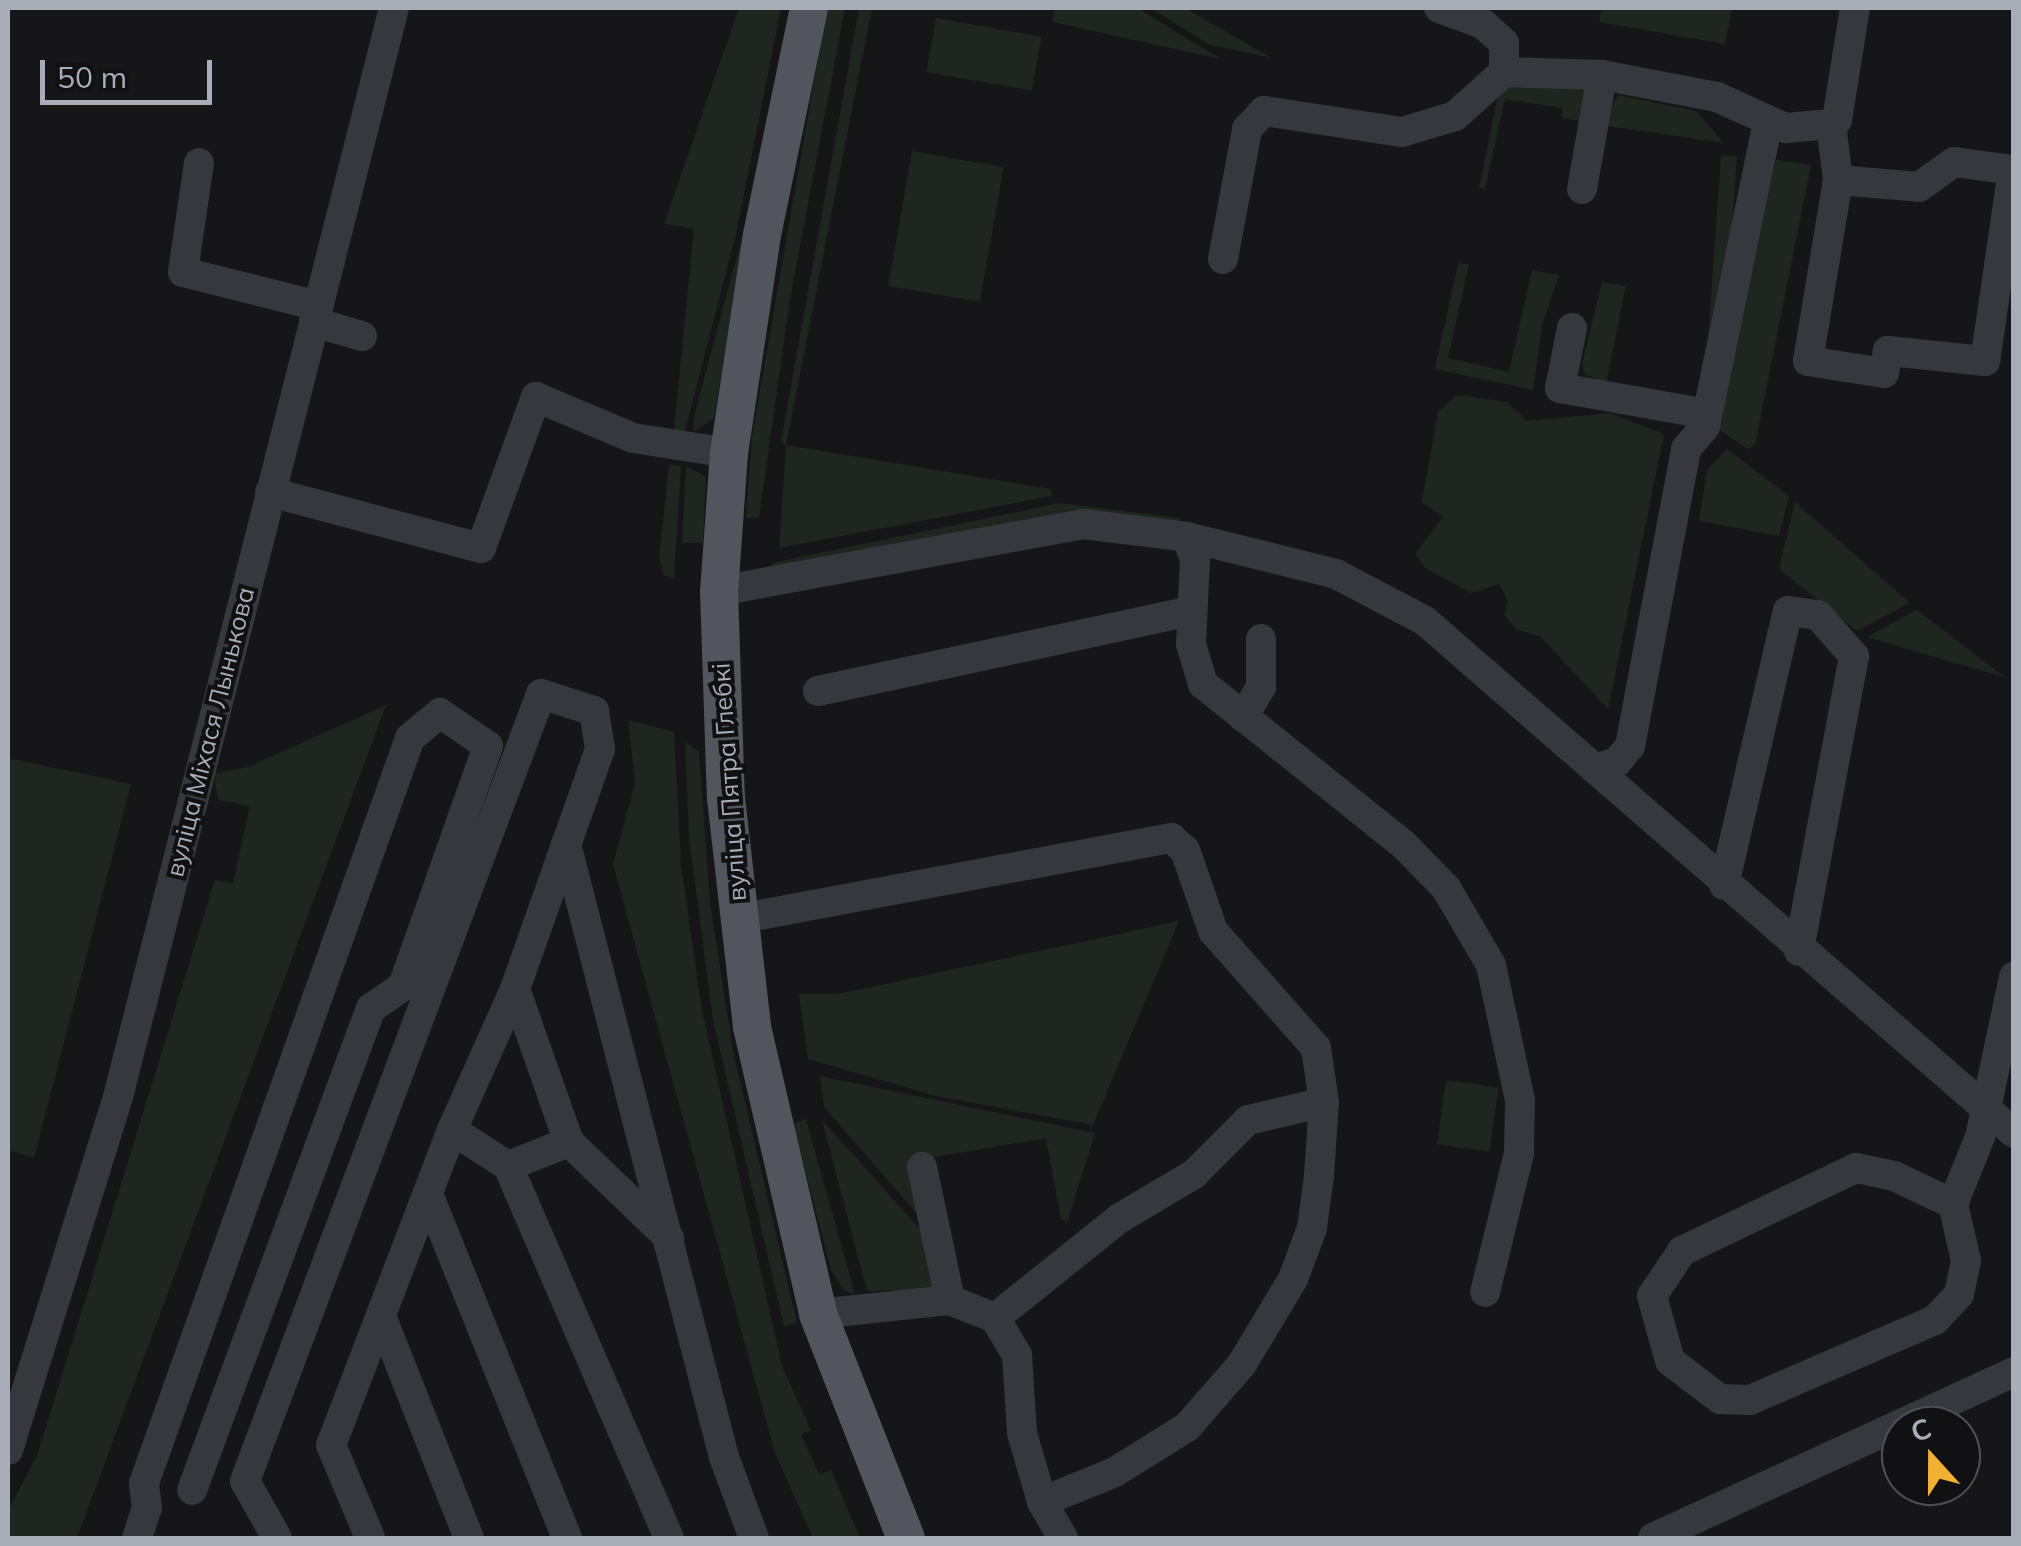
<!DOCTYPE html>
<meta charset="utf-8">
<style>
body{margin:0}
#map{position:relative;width:2021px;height:1546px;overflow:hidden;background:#161618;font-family:Mulish,sans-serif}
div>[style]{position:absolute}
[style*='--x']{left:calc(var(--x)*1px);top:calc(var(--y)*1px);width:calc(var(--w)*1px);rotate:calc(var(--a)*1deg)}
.green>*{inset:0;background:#1e261f;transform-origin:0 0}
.minor>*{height:30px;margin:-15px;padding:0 15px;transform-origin:15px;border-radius:15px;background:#37383d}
.major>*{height:38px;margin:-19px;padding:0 19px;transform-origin:19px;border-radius:19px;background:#53555c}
span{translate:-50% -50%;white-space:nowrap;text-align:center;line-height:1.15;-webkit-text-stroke:8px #111113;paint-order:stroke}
.street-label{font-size:25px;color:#a8adb8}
.frame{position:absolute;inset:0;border:10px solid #a8adb8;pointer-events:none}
.north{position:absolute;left:1881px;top:1406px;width:100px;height:100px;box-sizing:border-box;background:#111113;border:2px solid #4d4f55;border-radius:50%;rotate:339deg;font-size:28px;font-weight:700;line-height:40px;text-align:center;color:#a8adb8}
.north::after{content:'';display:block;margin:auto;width:35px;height:45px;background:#f2b134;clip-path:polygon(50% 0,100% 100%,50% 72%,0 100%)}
.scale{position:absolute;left:40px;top:60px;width:172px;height:45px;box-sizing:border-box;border:5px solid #a8adb8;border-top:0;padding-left:12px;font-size:30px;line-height:35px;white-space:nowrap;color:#a8adb8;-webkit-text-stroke:8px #111113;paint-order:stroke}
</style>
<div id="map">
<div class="green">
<div style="clip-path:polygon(739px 8px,781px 8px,736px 234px,685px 431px,674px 430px,694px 229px,664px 224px)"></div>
<div style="clip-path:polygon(827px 8px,845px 8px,790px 299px,759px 518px,746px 518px,752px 436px)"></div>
<div style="clip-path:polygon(859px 8px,872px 8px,786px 445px,1051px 489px,1052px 496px,779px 548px,786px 446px,781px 441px)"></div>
<div style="clip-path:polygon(1055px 8px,1137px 8px,1221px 59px,1052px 22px)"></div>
<div style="clip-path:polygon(1150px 8px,1185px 8px,1272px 58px,1210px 45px)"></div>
<div style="clip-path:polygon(1602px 8px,1732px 8px,1725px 44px,1599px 22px)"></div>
<div style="left:936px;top:18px;width:107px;height:55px;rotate:10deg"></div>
<div style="clip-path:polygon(1512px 85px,1583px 89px,1589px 94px,1588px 122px,1562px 118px,1562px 108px,1505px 99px,1485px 189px,1479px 188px,1499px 90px)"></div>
<div style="clip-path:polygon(1618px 95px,1696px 111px,1724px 143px,1600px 125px)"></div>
<div style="left:912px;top:151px;width:93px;height:137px;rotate:10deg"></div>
<div style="left:1721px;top:155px;width:16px;height:243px;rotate:4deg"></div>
<div style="clip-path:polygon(1776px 160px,1811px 165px,1755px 445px,1748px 449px,1718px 429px)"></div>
<div style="clip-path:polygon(749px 211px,714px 418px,693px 432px,694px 416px)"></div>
<div style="clip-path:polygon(1458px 263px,1469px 264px,1448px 358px,1509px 372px,1532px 270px,1559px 275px,1542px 326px,1533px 390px,1435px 369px)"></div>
<div style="clip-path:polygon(1602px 282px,1626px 286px,1606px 383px,1585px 374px,1582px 364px)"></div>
<div style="clip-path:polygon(1457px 395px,1507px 402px,1527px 421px,1610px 413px,1664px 434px,1608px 709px,1540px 636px,1517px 630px,1504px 615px,1508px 602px,1499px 584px,1471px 593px,1425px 568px,1415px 554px,1443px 517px,1422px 502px,1438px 412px)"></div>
<div style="clip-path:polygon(1727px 449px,1789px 496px,1779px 536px,1699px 521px,1707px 470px)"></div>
<div style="clip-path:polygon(669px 464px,681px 466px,674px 577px,664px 576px,659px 558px)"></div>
<div style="clip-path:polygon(686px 466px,706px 477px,703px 543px,682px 543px)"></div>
<div style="clip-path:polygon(1795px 502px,1910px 603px,1857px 631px,1779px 569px)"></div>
<div style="clip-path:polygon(1060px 503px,1180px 518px,1179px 529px,775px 572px,771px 563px)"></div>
<div style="clip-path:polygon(1916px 610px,1917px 610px,2006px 678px,1867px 637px)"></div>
<div style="clip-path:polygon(386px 705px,77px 1538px,8px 1538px,8px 1510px,37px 1456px,215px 880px,233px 883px,250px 806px,218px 800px,214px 774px,248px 767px)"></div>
<div style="clip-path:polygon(628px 720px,674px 732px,681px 864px,702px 1011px,782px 1366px,811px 1430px,801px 1435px,819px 1474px,831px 1470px,860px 1538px,813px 1538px,775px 1453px,613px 864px,635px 783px)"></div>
<div style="clip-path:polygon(685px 741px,699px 752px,710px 902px,733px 1051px,797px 1323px,784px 1326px,713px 1020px,689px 837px)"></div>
<div style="clip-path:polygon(8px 758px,131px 784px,34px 1158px,8px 1150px)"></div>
<div style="clip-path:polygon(1179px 921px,1093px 1125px,936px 1096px,808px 1059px,799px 994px,838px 994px)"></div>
<div style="clip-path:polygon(820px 1076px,1095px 1133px,1067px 1223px,1061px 1219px,1046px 1138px,918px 1160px,933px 1232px,824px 1107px)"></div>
<div style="left:1446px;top:1080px;width:53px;height:65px;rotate:8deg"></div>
<div style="clip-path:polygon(806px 1119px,855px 1294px,844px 1290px,831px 1270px,795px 1131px,795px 1123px)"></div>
<div style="clip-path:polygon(822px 1120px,940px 1251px,939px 1278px,930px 1290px,867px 1291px)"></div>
</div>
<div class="minor">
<div style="--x:1439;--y:8;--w:47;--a:20"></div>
<div style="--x:1483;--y:24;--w:28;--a:42"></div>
<div style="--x:1504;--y:43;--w:29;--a:90"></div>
<div style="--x:1831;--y:124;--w:7;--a:-34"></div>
<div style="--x:1837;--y:120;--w:113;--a:-80.9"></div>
<div style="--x:199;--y:163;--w:110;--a:98.4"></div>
<div style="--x:183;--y:272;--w:139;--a:14.1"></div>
<div style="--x:1582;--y:189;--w:116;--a:-80"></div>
<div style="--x:1223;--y:259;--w:132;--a:-79.5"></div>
<div style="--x:1247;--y:129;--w:25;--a:-47"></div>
<div style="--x:1264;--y:111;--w:140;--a:8.7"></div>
<div style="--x:1402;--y:132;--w:55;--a:-16.8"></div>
<div style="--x:1455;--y:116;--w:66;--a:-41.9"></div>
<div style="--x:1504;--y:72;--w:98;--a:1.8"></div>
<div style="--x:1602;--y:75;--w:117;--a:10.8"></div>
<div style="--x:1717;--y:97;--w:75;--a:24.5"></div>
<div style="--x:1785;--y:128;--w:46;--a:-5"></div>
<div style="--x:1831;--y:124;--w:56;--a:82.9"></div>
<div style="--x:1838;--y:180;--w:81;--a:4.9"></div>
<div style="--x:1919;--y:187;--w:43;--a:-35.5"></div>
<div style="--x:1954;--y:162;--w:60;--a:7.7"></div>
<div style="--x:2013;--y:170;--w:193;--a:98.3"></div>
<div style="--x:1985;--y:361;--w:98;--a:-174.1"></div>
<div style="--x:1888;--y:351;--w:22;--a:100"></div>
<div style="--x:1884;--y:373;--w:77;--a:-171"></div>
<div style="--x:1808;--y:361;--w:183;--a:-80.6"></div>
<div style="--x:314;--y:322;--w:50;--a:16.3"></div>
<div style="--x:1572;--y:328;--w:61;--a:101.3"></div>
<div style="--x:1560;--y:388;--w:149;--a:10"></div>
<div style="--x:270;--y:492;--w:218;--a:14.9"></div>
<div style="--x:481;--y:548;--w:161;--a:-70"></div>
<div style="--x:536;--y:397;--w:105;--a:22.9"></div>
<div style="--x:633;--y:438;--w:97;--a:8.9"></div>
<div style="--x:1187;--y:537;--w:24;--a:71"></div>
<div style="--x:1195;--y:560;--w:84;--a:92.7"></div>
<div style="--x:1191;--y:644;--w:42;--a:73.3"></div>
<div style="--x:1203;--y:684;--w:256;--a:38.7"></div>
<div style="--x:1403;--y:844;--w:62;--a:45.7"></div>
<div style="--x:1446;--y:888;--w:89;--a:59.7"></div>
<div style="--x:1491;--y:965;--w:138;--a:77.9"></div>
<div style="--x:1520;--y:1100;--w:53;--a:91.1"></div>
<div style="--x:1519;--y:1153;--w:143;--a:103.7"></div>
<div style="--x:719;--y:591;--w:370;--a:-10.4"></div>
<div style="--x:1083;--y:524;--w:105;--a:7.1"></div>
<div style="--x:1187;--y:537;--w:154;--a:13.9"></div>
<div style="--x:1336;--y:574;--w:101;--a:27.8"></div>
<div style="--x:1425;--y:621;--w:780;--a:41"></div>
<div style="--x:818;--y:691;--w:382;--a:-12.1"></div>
<div style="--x:1243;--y:717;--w:35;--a:-59"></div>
<div style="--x:1261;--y:687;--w:48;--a:-90"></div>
<div style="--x:1595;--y:769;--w:23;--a:-18"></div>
<div style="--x:1617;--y:762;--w:21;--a:-51"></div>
<div style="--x:1630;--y:746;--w:302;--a:-79.3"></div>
<div style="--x:1686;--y:449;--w:30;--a:-50"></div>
<div style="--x:1705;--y:426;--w:309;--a:-78.3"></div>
<div style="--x:566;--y:844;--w:633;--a:75.55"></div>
<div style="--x:724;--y:1457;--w:86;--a:69.7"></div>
<div style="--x:1724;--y:885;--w:281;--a:-76.9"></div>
<div style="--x:1788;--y:611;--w:30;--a:8"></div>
<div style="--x:1818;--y:615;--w:55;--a:48.7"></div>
<div style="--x:1854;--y:656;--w:300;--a:100.6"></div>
<div style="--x:738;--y:919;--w:441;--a:-10.6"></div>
<div style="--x:1171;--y:838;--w:18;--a:41"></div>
<div style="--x:1185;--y:850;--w:86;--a:70.9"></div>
<div style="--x:1213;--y:931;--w:156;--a:48.6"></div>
<div style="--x:1316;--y:1048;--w:55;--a:81.6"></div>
<div style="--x:1324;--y:1102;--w:74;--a:93.9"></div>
<div style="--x:1319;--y:1176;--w:52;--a:97.7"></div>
<div style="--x:1312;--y:1228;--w:54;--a:110.4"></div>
<div style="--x:1293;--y:1279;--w:99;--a:121"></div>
<div style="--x:1242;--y:1364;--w:84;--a:131.1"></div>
<div style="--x:1187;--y:1427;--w:85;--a:148"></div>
<div style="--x:1115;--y:1472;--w:79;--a:157.7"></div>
<div style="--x:515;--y:989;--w:162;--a:70.6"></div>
<div style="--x:569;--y:1142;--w:139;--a:43.8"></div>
<div style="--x:452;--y:1130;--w:67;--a:32.7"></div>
<div style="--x:508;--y:1166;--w:405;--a:66.6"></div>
<div style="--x:508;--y:1166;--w:66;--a:-21.5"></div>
<div style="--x:922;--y:1167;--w:136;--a:78.1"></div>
<div style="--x:428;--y:1194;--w:371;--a:68"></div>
<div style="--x:1953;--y:1204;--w:65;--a:-154.6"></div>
<div style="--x:1894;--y:1176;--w:39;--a:-168"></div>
<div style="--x:1856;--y:1168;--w:193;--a:154.5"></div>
<div style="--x:1682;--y:1251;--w:54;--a:123.7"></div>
<div style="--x:1652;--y:1296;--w:67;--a:74.5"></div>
<div style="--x:1670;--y:1361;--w:63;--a:37.2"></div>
<div style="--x:1720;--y:1399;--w:30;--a:2"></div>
<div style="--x:1750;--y:1400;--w:202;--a:-23.4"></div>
<div style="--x:1935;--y:1320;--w:35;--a:-47"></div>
<div style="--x:1959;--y:1294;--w:34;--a:-78"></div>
<div style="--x:1966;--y:1261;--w:58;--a:-102.8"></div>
<div style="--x:1953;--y:1204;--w:72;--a:-68.1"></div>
<div style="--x:1980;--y:1137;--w:164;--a:-78"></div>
<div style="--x:818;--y:1314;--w:133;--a:-6.1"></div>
<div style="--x:950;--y:1300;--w:48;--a:21.8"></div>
<div style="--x:995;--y:1318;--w:43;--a:59.3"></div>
<div style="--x:1017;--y:1355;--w:78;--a:86.3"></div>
<div style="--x:1022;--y:1433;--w:72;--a:73.8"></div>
<div style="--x:1042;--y:1502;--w:42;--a:59.7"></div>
<div style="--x:995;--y:1318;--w:160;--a:-38.7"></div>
<div style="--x:1120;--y:1218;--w:86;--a:-30.7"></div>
<div style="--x:1194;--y:1174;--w:76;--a:-45"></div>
<div style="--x:1248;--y:1120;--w:78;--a:-13.3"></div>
<div style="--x:383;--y:1321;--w:233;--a:68.4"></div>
<div style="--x:8;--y:1450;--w:374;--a:-72.7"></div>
<div style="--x:119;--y:1093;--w:1119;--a:-75.78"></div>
<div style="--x:137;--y:1538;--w:32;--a:-72"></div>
<div style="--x:147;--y:1508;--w:25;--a:-97"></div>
<div style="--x:144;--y:1483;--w:791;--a:-70.35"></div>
<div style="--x:410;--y:738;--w:39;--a:-40"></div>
<div style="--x:440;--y:713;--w:58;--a:34.5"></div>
<div style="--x:488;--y:746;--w:255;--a:109.5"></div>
<div style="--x:403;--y:986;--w:39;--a:145"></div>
<div style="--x:371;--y:1008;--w:514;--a:110.37"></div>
<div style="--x:277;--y:1538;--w:65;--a:-119.3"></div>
<div style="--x:245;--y:1481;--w:841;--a:-69.39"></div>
<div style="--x:541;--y:694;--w:56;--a:17.8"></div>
<div style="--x:594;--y:711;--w:38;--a:81"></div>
<div style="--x:600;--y:749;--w:255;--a:109.5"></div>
<div style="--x:515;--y:989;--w:154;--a:114.1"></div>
<div style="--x:452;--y:1130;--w:337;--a:111"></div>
<div style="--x:331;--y:1445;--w:101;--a:67.2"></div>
<div style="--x:1653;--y:1538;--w:397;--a:-24.7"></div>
</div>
<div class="major">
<div style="--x:809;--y:8;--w:232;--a:101.7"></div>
<div style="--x:762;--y:235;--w:220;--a:98.6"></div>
<div style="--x:729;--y:453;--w:138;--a:94.1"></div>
<div style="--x:719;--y:591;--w:207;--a:88.1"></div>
<div style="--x:726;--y:798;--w:230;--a:83.5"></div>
<div style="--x:752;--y:1027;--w:294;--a:77"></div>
<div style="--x:818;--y:1314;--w:241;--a:68.6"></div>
</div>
<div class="street-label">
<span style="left:210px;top:732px;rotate:-76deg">вуліца Міхася Лынькова</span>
<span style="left:729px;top:782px;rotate:-94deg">вуліца Пятра Глебкі</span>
</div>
<div class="frame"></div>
<div class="north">С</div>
<div class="scale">50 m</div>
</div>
